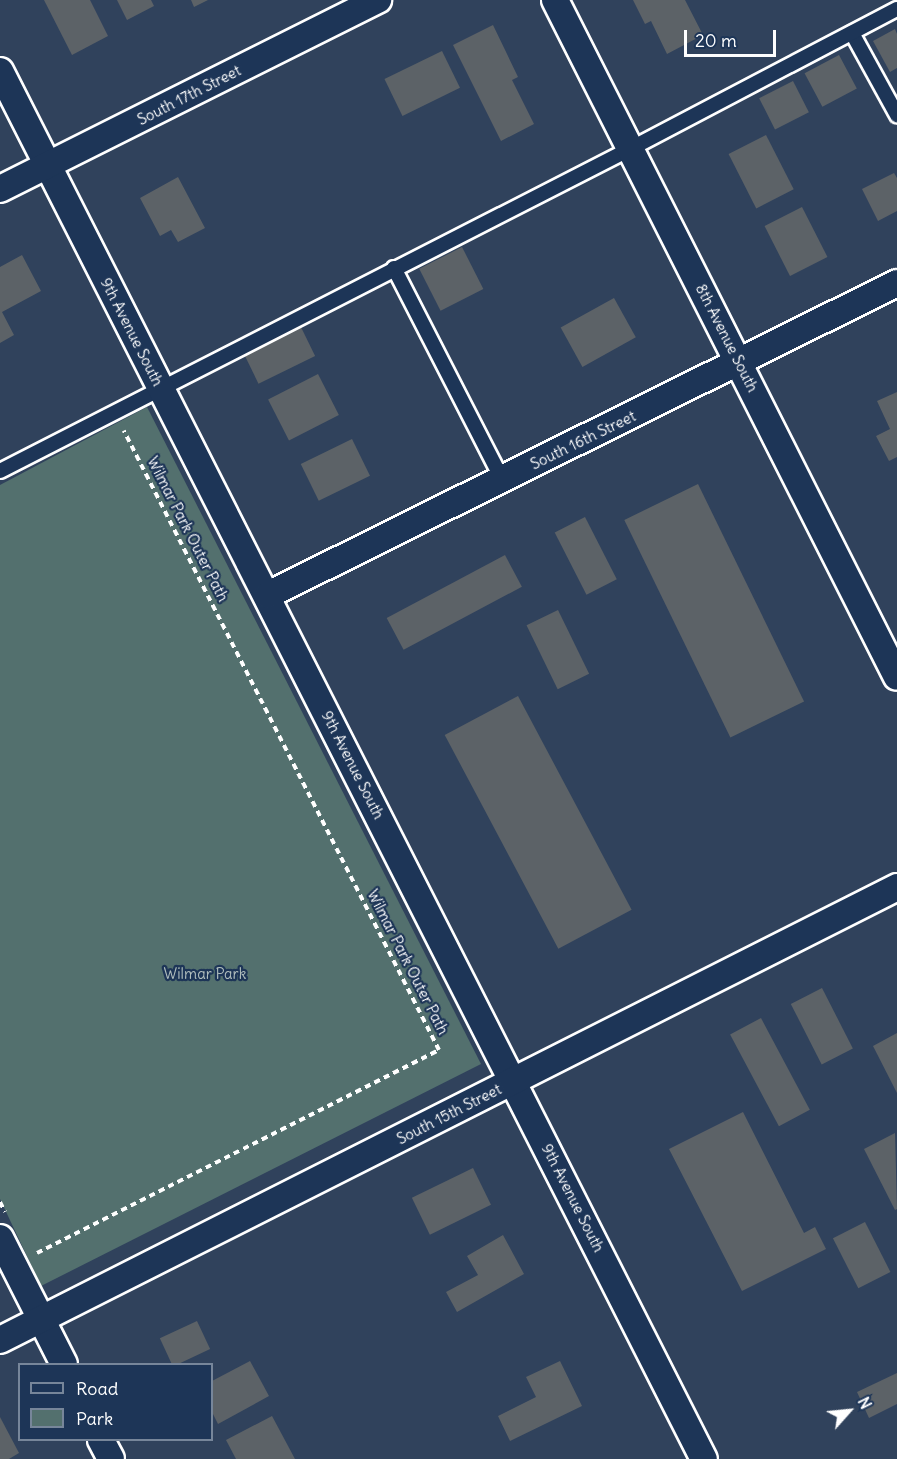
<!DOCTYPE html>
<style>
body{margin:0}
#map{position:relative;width:897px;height:1459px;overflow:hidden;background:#30425c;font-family:Delius,sans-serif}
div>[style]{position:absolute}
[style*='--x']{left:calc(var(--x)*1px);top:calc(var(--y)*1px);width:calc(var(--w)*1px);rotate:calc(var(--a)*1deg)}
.green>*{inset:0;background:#53706e}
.building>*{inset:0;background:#5c6267;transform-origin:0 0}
.path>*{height:4px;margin-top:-2px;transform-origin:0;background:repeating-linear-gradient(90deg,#fff 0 6px,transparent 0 10.5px)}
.roads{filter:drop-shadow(2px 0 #fff) drop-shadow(-2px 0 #fff) drop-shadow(0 2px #fff) drop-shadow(0 -2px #fff)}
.lane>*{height:14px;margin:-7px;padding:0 7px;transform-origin:7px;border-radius:7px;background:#1d3557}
.street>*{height:26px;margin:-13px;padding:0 13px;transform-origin:13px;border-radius:13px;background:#1d3557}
span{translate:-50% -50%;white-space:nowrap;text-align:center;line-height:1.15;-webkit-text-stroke:4.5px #1d3557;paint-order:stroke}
.street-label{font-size:15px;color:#fff}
.park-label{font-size:15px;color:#b2bfbe}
.legend{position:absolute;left:18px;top:1363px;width:195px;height:78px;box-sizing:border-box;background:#1d3557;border:2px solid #77869a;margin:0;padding:8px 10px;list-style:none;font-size:18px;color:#fff}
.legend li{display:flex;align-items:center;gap:12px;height:30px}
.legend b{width:30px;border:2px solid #77869a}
.north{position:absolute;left:819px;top:1381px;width:60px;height:60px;-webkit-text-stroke:4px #1d3557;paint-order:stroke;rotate:63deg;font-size:16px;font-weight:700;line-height:24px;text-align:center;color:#fff}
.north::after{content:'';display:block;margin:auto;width:21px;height:27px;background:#fff;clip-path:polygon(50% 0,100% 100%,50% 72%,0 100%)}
.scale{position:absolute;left:684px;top:30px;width:92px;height:27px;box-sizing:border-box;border:3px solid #fff;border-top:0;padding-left:8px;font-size:18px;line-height:21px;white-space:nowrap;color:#fff;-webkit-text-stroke:4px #1d3557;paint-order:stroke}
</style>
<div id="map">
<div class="green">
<div style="clip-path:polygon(147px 407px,481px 1064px,41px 1286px,0 1199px,0 485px)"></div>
</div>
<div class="building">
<div style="clip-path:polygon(44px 0,90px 0,108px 36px,72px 55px)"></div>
<div style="clip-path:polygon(117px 0,151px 0,154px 6px,127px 20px)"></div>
<div style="clip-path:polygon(191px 0,208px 0,194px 7px)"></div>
<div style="clip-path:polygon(633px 0,685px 0,703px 35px,667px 54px,651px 21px,645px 24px)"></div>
<div style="clip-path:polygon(493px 25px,518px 77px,512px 80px,534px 124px,501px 141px,453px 45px)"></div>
<div style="clip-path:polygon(895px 29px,897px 34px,897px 68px,890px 72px,873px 41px)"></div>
<div style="left:442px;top:51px;width:41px;height:64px;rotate:64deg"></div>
<div style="left:839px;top:55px;width:38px;height:39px;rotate:62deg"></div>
<div style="left:793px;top:81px;width:35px;height:38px;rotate:63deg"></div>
<div style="left:766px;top:135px;width:61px;height:42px;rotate:63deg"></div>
<div style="clip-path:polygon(894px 173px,897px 178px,897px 211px,878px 221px,862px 189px)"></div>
<div style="clip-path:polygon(178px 177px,205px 228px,178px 242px,171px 230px,160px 236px,140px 198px)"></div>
<div style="left:802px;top:207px;width:56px;height:42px;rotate:63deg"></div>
<div style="left:462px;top:247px;width:47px;height:48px;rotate:63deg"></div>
<div style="clip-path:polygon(22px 255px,41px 291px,2px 312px,14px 335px,0 343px,0 267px)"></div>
<div style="left:614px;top:298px;width:45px;height:61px;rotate:61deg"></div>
<div style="left:298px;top:321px;width:39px;height:63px;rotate:64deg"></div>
<div style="left:318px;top:374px;width:46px;height:56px;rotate:63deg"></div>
<div style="clip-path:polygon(897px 392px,897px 457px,889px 461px,876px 436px,890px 429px,877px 401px)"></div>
<div style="left:352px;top:439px;width:41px;height:57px;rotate:64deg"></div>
<div style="left:698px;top:484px;width:242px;height:82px;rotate:64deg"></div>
<div style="left:585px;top:517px;width:70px;height:34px;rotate:63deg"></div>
<div style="left:505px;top:555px;width:36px;height:134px;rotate:62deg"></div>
<div style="left:558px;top:610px;width:71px;height:35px;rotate:64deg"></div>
<div style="left:518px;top:696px;width:242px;height:83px;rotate:62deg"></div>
<div style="left:822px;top:988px;width:68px;height:35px;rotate:63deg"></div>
<div style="left:761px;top:1018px;width:104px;height:35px;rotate:62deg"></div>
<div style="clip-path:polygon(897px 1033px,897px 1093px,873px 1046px)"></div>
<div style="clip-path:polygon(743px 1112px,804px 1233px,815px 1227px,826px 1249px,742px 1291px,669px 1149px)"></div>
<div style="clip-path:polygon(895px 1133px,897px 1209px,895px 1210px,864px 1149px)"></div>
<div style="left:473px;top:1168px;width:41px;height:68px;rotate:64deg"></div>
<div style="left:865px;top:1222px;width:56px;height:36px;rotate:63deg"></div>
<div style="clip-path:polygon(503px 1235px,524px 1274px,457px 1312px,446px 1292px,478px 1275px,467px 1256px)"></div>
<div style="left:197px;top:1321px;width:31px;height:41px;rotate:65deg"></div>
<div style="clip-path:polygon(250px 1361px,269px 1396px,218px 1424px,212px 1412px,212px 1381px)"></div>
<div style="clip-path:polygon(560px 1361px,582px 1406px,510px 1441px,498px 1416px,536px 1397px,526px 1377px)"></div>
<div style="clip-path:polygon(897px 1373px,897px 1404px,869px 1418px,857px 1392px)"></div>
<div style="clip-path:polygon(272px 1416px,295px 1459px,236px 1459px,226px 1440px)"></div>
<div style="clip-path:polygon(0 1417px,19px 1453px,9px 1459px,0 1459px)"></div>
</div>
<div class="path">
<div style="--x:0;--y:1202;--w:11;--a:63"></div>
<div style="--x:37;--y:1253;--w:450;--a:-26.8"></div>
<div style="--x:439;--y:1050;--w:695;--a:-116.97"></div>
</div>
<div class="roads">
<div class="lane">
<div style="--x:852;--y:33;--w:94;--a:61.2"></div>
<div style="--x:394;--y:268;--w:237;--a:62.9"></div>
<div style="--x:0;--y:471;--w:708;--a:-27.07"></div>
<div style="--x:630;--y:149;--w:301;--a:-27.7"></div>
</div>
<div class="street">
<div style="--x:555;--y:0;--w:758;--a:63.2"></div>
<div style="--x:0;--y:71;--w:1556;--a:63.11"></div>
<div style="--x:0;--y:189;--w:423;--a:-26.6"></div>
<div style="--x:268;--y:595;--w:702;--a:-26.38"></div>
<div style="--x:0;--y:1238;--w:141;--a:63.1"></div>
<div style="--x:0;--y:1340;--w:1005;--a:-26.79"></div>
<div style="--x:101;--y:1440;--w:21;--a:62"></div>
</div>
</div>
<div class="street-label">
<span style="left:189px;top:95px;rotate:-27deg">South 17th Street</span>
<span style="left:132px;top:332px;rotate:63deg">9th Avenue South</span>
<span style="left:727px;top:338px;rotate:63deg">8th Avenue South</span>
<span style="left:583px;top:440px;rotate:-26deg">South 16th Street</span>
<span style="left:188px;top:529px;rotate:63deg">Wilmar Park Outer Path</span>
<span style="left:353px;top:765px;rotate:63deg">9th Avenue South</span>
<span style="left:408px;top:962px;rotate:63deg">Wilmar Park Outer Path</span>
<span style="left:449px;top:1114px;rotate:-27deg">South 15th Street</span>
<span style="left:573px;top:1198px;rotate:63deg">9th Avenue South</span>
</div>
<div class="park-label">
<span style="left:205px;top:974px">Wilmar Park</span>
</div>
<ul class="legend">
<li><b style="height:8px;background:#1d3557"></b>Road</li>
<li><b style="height:16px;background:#53706e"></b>Park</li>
</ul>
<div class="north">N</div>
<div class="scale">20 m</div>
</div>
